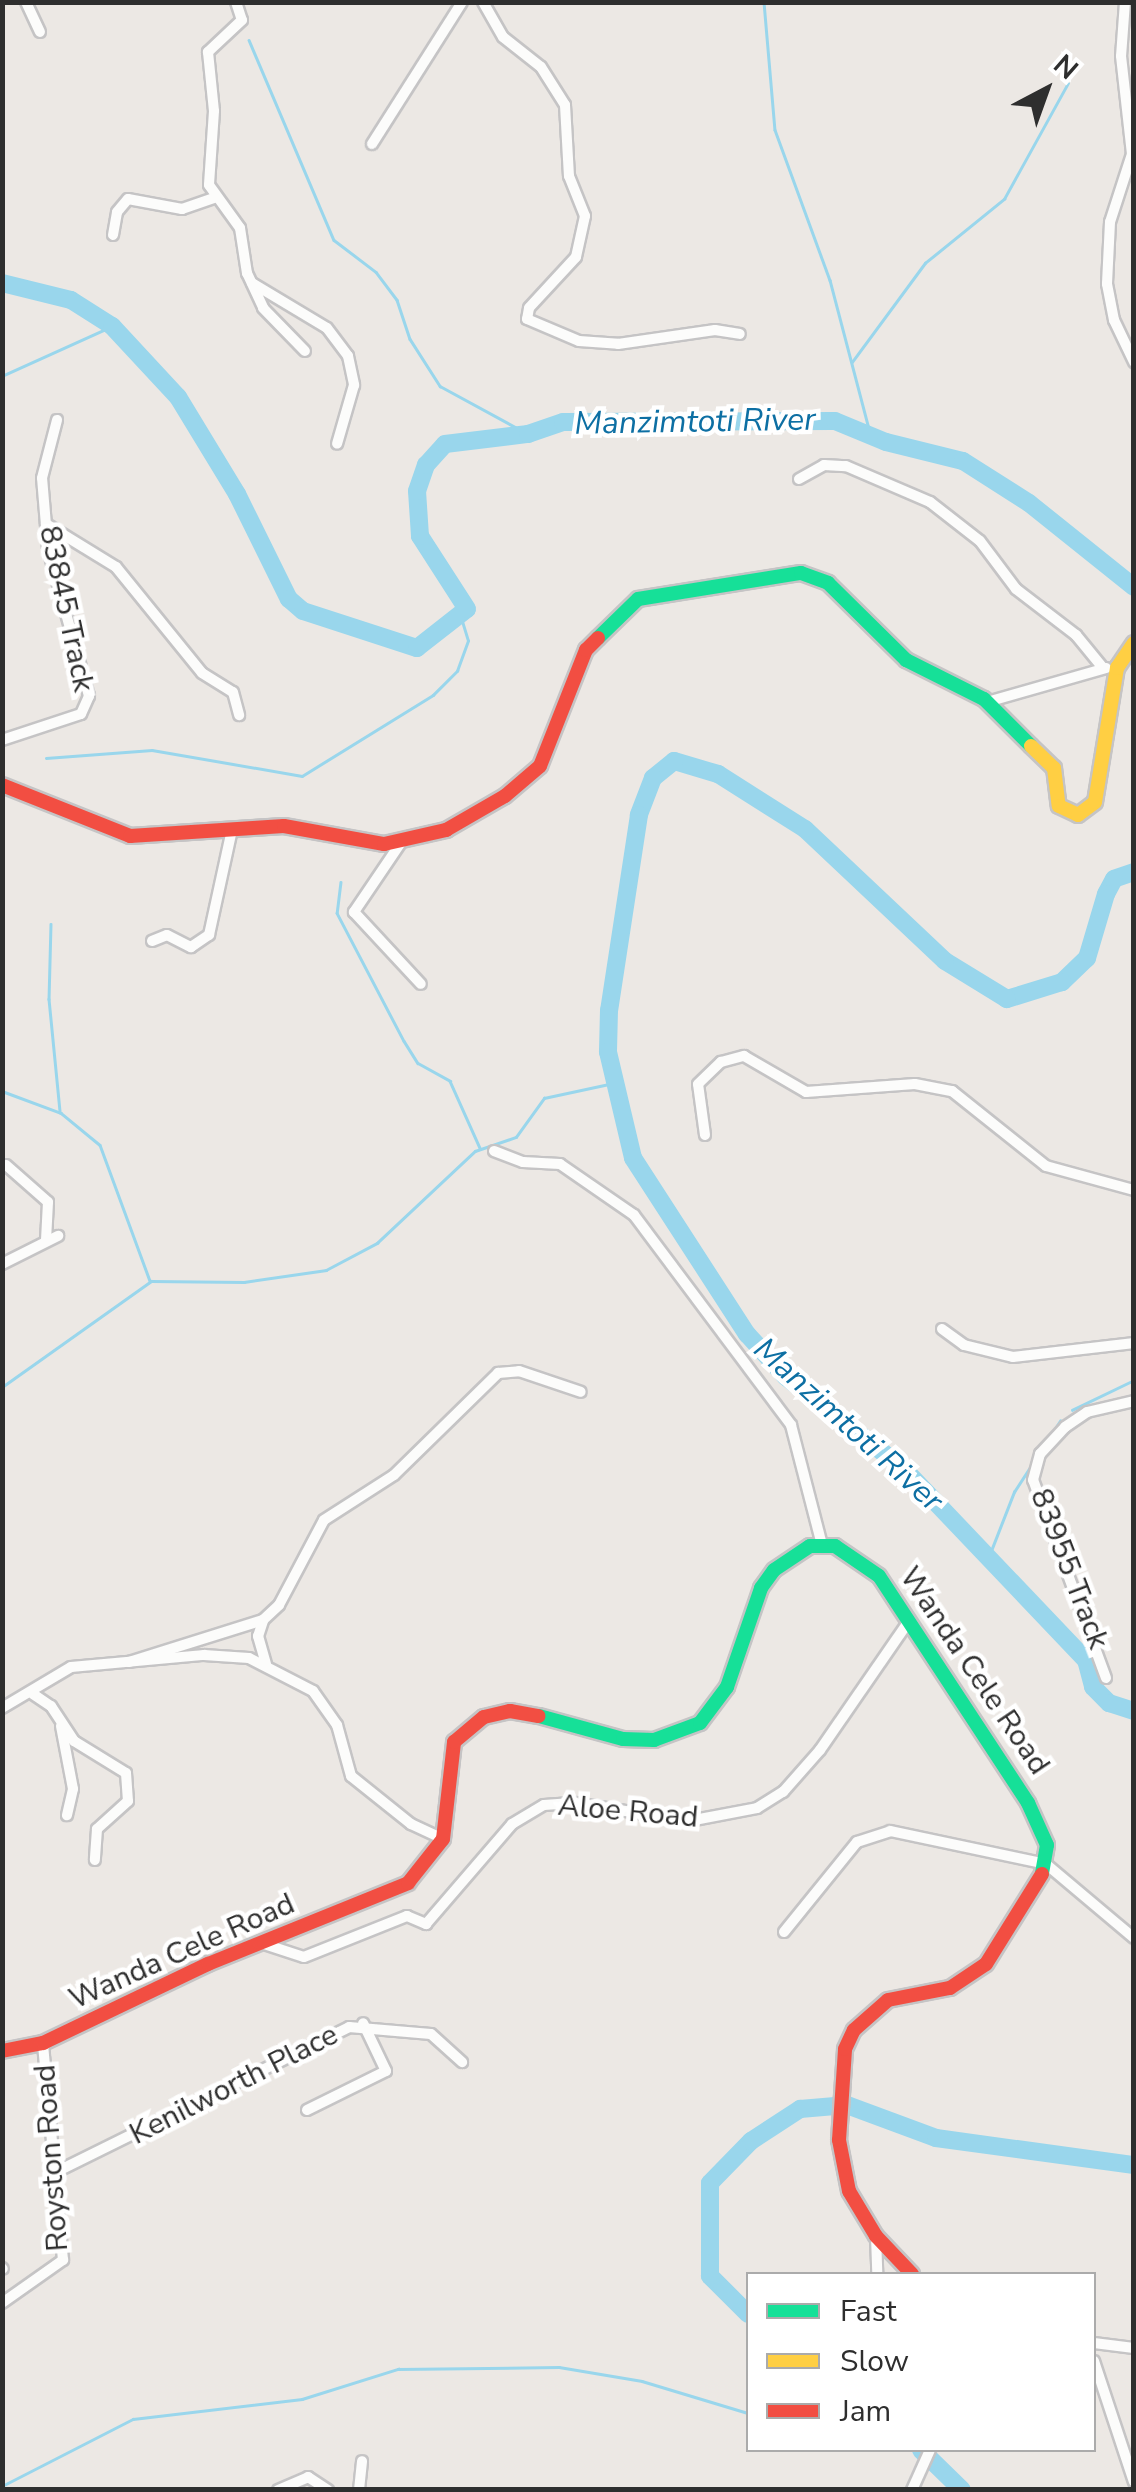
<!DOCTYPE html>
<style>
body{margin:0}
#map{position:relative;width:1136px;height:2492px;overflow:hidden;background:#ece8e4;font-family:"Nunito Sans",sans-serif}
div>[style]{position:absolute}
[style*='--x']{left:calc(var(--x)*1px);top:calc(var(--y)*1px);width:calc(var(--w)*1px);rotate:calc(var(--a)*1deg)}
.stream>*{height:2.5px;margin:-1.25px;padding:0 1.25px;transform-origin:1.25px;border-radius:1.25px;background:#99d6ec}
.river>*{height:18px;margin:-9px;padding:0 9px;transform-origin:9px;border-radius:9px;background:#99d6ec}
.roads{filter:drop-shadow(2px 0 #c5c4c5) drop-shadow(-2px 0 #c5c4c5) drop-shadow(0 2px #c5c4c5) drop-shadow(0 -2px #c5c4c5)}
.street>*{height:10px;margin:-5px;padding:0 5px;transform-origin:5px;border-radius:5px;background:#fcfcfb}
.fast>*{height:14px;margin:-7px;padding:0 7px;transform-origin:7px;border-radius:7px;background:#16e098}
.slow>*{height:14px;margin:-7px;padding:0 7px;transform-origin:7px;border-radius:7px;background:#ffcf43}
.jam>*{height:14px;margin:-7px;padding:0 7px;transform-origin:7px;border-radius:7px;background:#f24e42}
span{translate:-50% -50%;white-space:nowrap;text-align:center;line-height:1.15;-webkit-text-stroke:9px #fff;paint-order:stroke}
.street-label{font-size:30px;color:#2e2e2e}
.water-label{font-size:32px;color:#0d6fa3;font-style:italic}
.frame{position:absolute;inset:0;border:5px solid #2e2e2e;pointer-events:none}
.legend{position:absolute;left:746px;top:2272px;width:350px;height:180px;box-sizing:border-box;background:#fff;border:2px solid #ababab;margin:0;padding:12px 18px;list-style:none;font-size:30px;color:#2e2e2e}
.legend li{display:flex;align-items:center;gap:20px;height:50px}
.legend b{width:50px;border:2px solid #ababab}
.north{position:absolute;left:996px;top:40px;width:100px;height:100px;-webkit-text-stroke:8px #fff;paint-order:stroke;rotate:41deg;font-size:28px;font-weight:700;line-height:40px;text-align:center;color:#2e2e2e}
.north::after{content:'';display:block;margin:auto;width:35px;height:45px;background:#2e2e2e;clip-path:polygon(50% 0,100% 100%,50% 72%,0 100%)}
</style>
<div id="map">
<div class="stream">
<div style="--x:764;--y:2;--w:128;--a:85.1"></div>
<div style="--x:775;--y:130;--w:160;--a:69.9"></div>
<div style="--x:830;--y:280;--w:161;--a:75.3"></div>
<div style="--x:249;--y:40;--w:217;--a:67"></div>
<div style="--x:334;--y:240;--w:53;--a:37.3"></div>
<div style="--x:376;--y:272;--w:35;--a:53"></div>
<div style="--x:397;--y:300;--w:41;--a:71.6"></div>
<div style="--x:410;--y:339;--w:56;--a:57.4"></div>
<div style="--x:440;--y:386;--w:100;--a:28.6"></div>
<div style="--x:852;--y:362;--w:123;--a:-53.6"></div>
<div style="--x:925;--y:263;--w:102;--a:-39"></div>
<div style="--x:1004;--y:199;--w:132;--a:-61.1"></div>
<div style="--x:2;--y:376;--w:121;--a:-24.4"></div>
<div style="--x:46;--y:758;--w:106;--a:-4.3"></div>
<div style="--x:152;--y:750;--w:152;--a:9.8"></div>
<div style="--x:302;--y:776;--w:154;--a:-31.7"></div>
<div style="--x:433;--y:695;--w:34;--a:-45"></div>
<div style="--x:457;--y:671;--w:32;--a:-70"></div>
<div style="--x:468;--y:641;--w:28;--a:-107"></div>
<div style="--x:341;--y:882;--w:31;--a:97"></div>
<div style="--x:337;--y:913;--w:144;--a:62.4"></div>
<div style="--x:404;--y:1041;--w:26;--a:58"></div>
<div style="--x:418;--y:1063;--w:37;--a:29"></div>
<div style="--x:450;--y:1081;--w:73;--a:65.9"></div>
<div style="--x:51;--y:924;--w:75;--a:91.5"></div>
<div style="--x:49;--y:999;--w:114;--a:84.4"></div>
<div style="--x:2;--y:1091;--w:63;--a:20.4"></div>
<div style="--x:61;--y:1113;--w:50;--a:39.4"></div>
<div style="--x:100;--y:1145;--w:145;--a:69.8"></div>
<div style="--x:2;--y:1387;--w:183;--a:-35.4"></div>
<div style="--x:151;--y:1281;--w:93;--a:0.6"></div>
<div style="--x:244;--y:1282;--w:83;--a:-8.3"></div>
<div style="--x:326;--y:1270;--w:58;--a:-27.9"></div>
<div style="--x:377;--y:1243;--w:134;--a:-43.2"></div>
<div style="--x:475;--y:1151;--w:43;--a:-18.9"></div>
<div style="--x:516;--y:1137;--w:48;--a:-54.3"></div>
<div style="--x:544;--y:1098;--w:72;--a:-12.1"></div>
<div style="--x:1072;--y:1410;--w:69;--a:-25.8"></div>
<div style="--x:989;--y:1556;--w:69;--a:-68.7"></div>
<div style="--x:1014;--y:1492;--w:85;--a:-57.1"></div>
<div style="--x:2;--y:2486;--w:147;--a:-27.1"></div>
<div style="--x:133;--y:2419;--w:170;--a:-6.7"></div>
<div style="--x:302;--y:2399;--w:101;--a:-17.4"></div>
<div style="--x:398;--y:2369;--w:161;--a:-0.7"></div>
<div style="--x:559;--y:2367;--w:84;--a:9.6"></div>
<div style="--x:642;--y:2381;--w:111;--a:16.8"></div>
</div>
<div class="river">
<div style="--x:2;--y:283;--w:71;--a:13.8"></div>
<div style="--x:71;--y:300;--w:49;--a:32.4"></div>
<div style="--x:112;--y:326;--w:97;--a:47.1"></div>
<div style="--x:178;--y:397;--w:114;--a:58.7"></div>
<div style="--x:237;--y:494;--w:117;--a:63.7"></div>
<div style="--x:289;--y:599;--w:18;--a:41"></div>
<div style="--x:303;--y:611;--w:120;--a:18"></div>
<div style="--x:417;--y:648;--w:63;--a:-38"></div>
<div style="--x:467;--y:609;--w:87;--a:-122.8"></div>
<div style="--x:420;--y:536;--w:45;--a:-93.8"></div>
<div style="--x:417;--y:491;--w:28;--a:-71"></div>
<div style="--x:426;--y:465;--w:28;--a:-48"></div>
<div style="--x:445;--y:444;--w:84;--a:-6.9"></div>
<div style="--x:528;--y:434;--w:37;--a:-19"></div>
<div style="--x:563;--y:422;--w:272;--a:-0.2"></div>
<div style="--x:835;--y:421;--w:55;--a:22.4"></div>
<div style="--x:886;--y:442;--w:79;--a:13.9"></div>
<div style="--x:963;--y:461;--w:78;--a:32.5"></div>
<div style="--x:1029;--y:503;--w:134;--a:38.7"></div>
<div style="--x:1134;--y:872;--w:21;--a:161"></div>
<div style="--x:1114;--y:879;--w:17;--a:118"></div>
<div style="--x:1106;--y:894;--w:67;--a:106.5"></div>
<div style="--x:1087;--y:958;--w:35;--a:136"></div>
<div style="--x:1062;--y:982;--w:58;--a:162.8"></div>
<div style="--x:1007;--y:999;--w:73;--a:-148.5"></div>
<div style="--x:945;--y:961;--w:192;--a:-136.7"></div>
<div style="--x:805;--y:829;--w:103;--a:-147.7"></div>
<div style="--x:718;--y:774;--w:46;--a:-163.5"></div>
<div style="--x:674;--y:761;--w:27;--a:141"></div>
<div style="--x:653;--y:778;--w:40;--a:111"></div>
<div style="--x:639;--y:815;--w:197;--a:98.7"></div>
<div style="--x:609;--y:1010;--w:42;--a:91.4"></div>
<div style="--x:608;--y:1052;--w:109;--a:76.7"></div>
<div style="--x:633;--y:1158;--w:210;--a:57.1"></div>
<div style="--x:747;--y:1334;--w:58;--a:47.8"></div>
<div style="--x:786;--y:1377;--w:150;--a:37.9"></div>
<div style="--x:904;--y:1469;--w:264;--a:46.4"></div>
<div style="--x:1086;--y:1660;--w:28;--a:75"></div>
<div style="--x:1093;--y:1687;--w:23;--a:45"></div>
<div style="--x:1109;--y:1703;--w:26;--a:18"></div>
<div style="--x:748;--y:2314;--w:54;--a:-135"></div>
<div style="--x:710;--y:2276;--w:93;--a:-90"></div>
<div style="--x:710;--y:2183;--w:59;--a:-45.7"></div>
<div style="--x:751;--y:2141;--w:59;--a:-33.1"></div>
<div style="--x:800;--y:2109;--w:47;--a:-4.9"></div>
<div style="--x:847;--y:2105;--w:95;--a:20.3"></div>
<div style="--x:936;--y:2138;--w:200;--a:7.8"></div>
<div style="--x:921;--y:2450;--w:57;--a:44.3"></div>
</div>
<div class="roads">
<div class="street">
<div style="--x:26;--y:2;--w:33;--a:65"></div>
<div style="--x:236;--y:2;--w:19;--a:72"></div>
<div style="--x:242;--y:20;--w:47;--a:136.7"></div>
<div style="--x:208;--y:52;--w:59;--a:84.2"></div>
<div style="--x:214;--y:111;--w:74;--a:93.9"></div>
<div style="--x:209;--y:185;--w:53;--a:54.2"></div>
<div style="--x:240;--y:228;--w:46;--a:81.2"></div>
<div style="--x:247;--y:273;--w:38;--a:65"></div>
<div style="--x:263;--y:308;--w:60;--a:45.7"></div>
<div style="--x:483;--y:2;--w:40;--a:60.3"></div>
<div style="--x:503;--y:37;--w:48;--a:38.3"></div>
<div style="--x:541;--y:67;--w:45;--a:57.7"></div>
<div style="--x:565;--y:105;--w:71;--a:86.8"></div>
<div style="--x:569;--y:176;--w:43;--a:68.2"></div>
<div style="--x:585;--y:216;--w:42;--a:102.4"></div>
<div style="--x:576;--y:257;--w:69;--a:132.7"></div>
<div style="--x:529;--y:308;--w:11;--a:100"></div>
<div style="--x:527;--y:319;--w:56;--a:22.9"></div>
<div style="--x:579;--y:341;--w:39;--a:4"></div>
<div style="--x:618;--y:344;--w:98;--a:-8.2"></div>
<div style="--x:715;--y:330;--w:25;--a:9"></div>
<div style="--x:1125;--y:2;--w:54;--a:94.2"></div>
<div style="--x:1121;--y:56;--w:99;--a:83.6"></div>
<div style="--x:1132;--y:154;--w:71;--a:107.9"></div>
<div style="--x:1110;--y:222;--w:62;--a:92.8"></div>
<div style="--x:1107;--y:284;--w:37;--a:79"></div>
<div style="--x:1114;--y:320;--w:47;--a:64.5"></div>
<div style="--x:372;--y:144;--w:168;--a:-57.6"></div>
<div style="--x:113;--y:235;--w:23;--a:-80"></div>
<div style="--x:117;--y:212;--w:17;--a:-50"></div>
<div style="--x:128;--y:199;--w:55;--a:10.5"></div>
<div style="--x:182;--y:209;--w:36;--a:-19"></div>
<div style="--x:252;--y:283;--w:87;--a:31"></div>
<div style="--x:327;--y:328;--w:35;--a:53"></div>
<div style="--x:348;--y:356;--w:30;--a:78"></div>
<div style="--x:354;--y:385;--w:61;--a:106.1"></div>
<div style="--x:799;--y:479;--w:29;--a:-29"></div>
<div style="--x:824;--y:465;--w:22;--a:3"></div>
<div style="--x:846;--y:466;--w:91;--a:23.2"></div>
<div style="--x:930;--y:502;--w:63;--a:38"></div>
<div style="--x:980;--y:541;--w:60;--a:53.1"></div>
<div style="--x:1016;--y:589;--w:76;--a:37.5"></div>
<div style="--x:1076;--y:635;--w:43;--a:50.7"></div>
<div style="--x:46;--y:524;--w:82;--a:31.6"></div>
<div style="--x:116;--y:567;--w:136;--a:50.9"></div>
<div style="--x:202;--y:673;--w:36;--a:32"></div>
<div style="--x:233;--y:692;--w:24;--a:75"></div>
<div style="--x:987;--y:702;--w:124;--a:-15.9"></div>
<div style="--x:2;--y:740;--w:83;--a:-18.2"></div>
<div style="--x:81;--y:714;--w:20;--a:-66"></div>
<div style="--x:89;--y:696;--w:153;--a:-105.6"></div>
<div style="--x:48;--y:549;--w:71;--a:-94.8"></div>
<div style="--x:42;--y:478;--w:60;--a:-75.5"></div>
<div style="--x:402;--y:841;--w:86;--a:124.1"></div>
<div style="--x:354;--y:912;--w:98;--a:47.1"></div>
<div style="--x:152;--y:941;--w:16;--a:-22"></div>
<div style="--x:167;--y:935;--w:27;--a:27"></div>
<div style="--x:191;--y:947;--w:22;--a:-34"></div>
<div style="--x:209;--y:935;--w:103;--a:-77.7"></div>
<div style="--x:705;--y:1135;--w:51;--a:-97.8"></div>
<div style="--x:698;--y:1084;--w:32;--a:-44"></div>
<div style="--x:721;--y:1062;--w:24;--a:-15"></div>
<div style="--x:744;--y:1056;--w:72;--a:30.1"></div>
<div style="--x:806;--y:1092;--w:109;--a:-4.2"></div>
<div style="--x:915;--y:1084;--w:38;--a:11"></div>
<div style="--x:952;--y:1091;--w:120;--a:38.6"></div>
<div style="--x:1046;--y:1166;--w:91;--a:15.3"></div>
<div style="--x:494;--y:1151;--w:31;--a:21"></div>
<div style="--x:523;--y:1162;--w:37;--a:3"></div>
<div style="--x:560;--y:1164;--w:90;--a:34.6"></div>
<div style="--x:634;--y:1215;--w:262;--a:53.2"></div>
<div style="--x:791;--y:1425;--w:124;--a:75.5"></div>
<div style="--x:6;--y:1165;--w:56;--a:41.4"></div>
<div style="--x:48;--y:1202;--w:39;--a:93"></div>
<div style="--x:2;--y:1264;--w:63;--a:-26.6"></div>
<div style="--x:942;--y:1329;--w:27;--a:36"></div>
<div style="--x:964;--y:1345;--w:50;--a:13.8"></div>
<div style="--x:1013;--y:1357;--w:122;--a:-6.6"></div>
<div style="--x:263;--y:1621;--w:16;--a:108"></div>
<div style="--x:258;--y:1636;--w:29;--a:74"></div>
<div style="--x:129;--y:1662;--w:140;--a:-17.4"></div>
<div style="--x:263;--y:1620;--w:22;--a:-43"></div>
<div style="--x:279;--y:1605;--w:96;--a:-62.1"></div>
<div style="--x:324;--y:1520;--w:83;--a:-32.7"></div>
<div style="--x:394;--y:1475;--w:146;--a:-44.4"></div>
<div style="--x:498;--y:1373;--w:21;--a:-5"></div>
<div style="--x:519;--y:1371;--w:65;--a:18.7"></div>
<div style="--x:1106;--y:1678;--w:211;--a:-110.2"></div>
<div style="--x:1033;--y:1480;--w:27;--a:-75"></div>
<div style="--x:1040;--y:1454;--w:37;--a:-47"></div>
<div style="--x:1065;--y:1427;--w:27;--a:-34"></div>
<div style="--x:1087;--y:1412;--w:48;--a:-13.2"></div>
<div style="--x:33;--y:1694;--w:22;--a:34"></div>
<div style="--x:51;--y:1706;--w:42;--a:56.7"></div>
<div style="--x:74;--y:1741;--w:61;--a:31.6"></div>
<div style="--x:126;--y:1773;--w:28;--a:86"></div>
<div style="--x:128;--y:1801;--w:42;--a:137.9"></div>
<div style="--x:97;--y:1829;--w:31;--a:94"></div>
<div style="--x:2;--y:1708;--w:80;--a:-30.7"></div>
<div style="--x:71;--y:1667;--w:134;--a:-5.2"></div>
<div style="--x:204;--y:1655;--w:45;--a:3.8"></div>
<div style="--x:249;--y:1658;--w:72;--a:27.3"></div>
<div style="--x:313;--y:1691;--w:42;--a:54.8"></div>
<div style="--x:337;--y:1725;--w:53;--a:74.6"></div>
<div style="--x:351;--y:1776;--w:77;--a:38.7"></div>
<div style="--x:411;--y:1824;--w:35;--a:25"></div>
<div style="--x:61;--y:1726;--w:64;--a:79.2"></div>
<div style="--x:73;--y:1789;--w:27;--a:103"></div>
<div style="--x:784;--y:1932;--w:116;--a:-51"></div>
<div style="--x:857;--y:1842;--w:35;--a:-18"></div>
<div style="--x:890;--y:1831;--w:159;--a:11.9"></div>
<div style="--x:1046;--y:1864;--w:115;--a:40.1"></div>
<div style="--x:261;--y:1943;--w:45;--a:18"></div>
<div style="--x:304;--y:1957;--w:111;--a:-21.7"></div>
<div style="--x:407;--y:1916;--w:21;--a:23"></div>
<div style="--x:426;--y:1924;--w:132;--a:-49.3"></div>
<div style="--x:512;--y:1824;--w:37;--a:-31"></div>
<div style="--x:544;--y:1805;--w:31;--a:-4"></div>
<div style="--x:575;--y:1803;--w:115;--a:9"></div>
<div style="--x:689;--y:1821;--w:69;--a:-10.8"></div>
<div style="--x:757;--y:1808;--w:31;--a:-32"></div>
<div style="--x:783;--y:1792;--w:56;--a:-48.6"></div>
<div style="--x:820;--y:1750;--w:157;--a:-55.4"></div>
<div style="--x:307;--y:2110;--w:88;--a:-26.3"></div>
<div style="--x:386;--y:2071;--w:53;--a:-115.6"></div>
<div style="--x:58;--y:2171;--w:325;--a:-26.3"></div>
<div style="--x:349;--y:2027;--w:82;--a:4.9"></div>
<div style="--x:431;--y:2034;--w:42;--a:42.1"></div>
<div style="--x:876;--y:2236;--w:38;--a:88"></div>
<div style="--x:2;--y:2268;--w:1;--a:45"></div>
<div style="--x:2;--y:2303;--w:75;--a:-35.2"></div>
<div style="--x:63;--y:2260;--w:218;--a:-95.3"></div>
<div style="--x:1094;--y:2343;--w:40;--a:7.1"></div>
<div style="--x:1094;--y:2361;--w:127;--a:71.7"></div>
<div style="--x:278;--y:2490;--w:33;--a:-23"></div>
<div style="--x:308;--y:2477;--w:24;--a:33"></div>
<div style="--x:359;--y:2490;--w:29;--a:-84"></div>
<div style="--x:912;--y:2490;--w:44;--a:-65.8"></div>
</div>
<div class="fast">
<div style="--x:598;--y:638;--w:56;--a:-44.3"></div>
<div style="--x:638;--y:599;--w:165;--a:-9.1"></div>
<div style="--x:801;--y:573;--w:29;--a:20"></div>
<div style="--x:828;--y:583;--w:110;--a:44.6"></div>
<div style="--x:906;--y:660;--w:87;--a:26.6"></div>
<div style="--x:984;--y:699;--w:66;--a:45"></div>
<div style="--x:539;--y:1716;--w:87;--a:15.3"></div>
<div style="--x:623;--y:1739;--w:31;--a:2"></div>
<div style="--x:654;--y:1740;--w:49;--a:-20.3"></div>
<div style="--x:700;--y:1723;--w:45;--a:-53.1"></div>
<div style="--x:727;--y:1687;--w:105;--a:-71"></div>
<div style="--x:761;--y:1588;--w:22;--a:-54"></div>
<div style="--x:774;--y:1570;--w:43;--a:-33.7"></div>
<div style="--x:810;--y:1546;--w:25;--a:0"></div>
<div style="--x:835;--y:1546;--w:53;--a:34.3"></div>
<div style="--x:879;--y:1576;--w:272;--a:56.7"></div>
<div style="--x:1028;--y:1803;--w:46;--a:65.7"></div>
<div style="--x:1047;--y:1845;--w:29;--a:100"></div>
</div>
<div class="slow">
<div style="--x:1031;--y:746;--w:32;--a:44"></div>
<div style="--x:1054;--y:768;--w:38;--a:83"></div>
<div style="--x:1059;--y:806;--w:21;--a:25"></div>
<div style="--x:1078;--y:815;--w:21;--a:-37"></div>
<div style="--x:1095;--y:802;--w:136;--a:-80.7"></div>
<div style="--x:1117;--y:668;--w:30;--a:-56"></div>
</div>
<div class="jam">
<div style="--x:2;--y:785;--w:138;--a:21.7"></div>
<div style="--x:130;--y:836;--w:154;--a:-3.7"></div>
<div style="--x:284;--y:826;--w:102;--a:10.2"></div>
<div style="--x:384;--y:844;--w:64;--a:-12.7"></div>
<div style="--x:446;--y:830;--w:68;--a:-30"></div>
<div style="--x:505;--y:796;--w:46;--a:-40.6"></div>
<div style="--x:540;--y:766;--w:125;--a:-68.4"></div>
<div style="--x:586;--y:650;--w:17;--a:-45"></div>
<div style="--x:2;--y:2051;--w:42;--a:-11"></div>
<div style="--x:43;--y:2043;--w:183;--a:-25.6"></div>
<div style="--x:208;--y:1964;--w:216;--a:-22"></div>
<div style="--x:408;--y:1883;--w:56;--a:-51.5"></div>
<div style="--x:443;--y:1839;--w:98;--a:-83.5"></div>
<div style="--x:454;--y:1742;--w:39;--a:-40"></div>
<div style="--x:484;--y:1717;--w:27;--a:-13"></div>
<div style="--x:510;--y:1711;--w:29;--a:10"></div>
<div style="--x:912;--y:2274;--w:52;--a:-133.5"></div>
<div style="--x:876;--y:2236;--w:52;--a:-121"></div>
<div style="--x:849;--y:2191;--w:52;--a:-101.1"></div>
<div style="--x:839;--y:2140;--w:91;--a:-86.2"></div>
<div style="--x:845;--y:2049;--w:21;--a:-65"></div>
<div style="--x:854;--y:2030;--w:45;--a:-41.4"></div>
<div style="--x:888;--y:2000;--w:63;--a:-11"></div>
<div style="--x:950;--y:1988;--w:43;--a:-33.7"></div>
<div style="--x:986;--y:1964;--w:106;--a:-58.1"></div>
</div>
</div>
<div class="street-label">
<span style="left:66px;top:609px;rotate:78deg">83845 Track</span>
<span style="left:1069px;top:1569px;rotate:69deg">83955 Track</span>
<span style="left:974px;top:1671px;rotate:56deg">Wanda Cele Road</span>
<span style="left:628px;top:1812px;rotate:5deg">Aloe Road</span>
<span style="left:182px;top:1952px;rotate:-24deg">Wanda Cele Road</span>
<span style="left:234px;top:2085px;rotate:-27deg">Kenilworth Place</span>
<span style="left:52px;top:2158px;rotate:-94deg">Royston Road</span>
</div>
<div class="water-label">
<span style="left:695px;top:422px;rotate:-1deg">Manzimtoti River</span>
<span style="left:848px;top:1425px;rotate:42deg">Manzimtoti River</span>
</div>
<div class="frame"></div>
<ul class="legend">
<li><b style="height:12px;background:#16e098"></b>Fast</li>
<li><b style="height:12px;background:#ffcf43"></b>Slow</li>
<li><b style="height:12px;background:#f24e42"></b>Jam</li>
</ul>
<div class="north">N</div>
</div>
